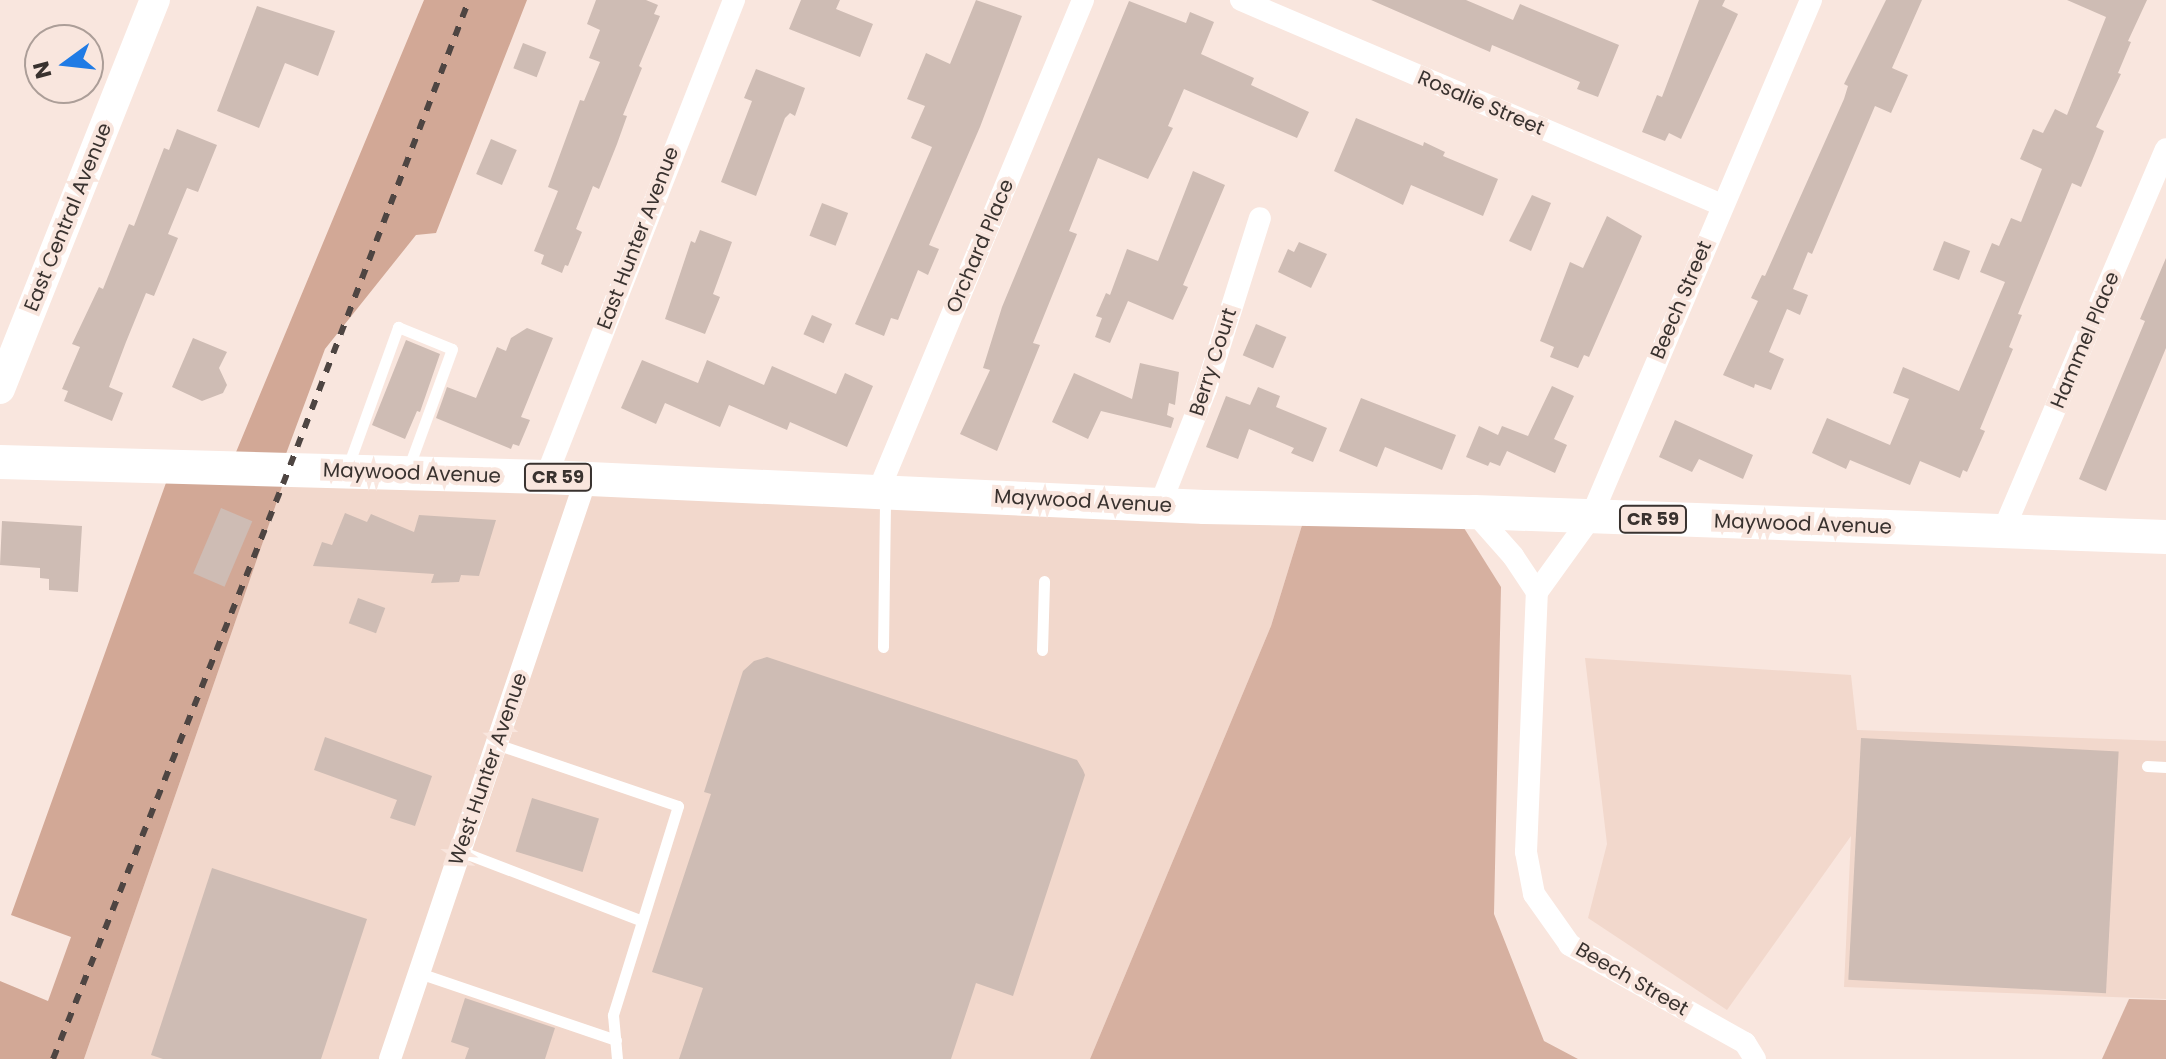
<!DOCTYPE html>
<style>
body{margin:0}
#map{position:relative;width:2166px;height:1059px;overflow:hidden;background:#f9e6de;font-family:Poppins,sans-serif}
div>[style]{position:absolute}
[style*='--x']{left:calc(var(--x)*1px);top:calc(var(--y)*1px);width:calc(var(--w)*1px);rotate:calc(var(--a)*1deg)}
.built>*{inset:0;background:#f2d8cc}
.green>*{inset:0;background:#d6b0a0}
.forest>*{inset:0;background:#d2a896}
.building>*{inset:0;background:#cebcb4;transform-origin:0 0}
.lane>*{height:11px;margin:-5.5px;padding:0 5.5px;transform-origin:5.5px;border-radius:5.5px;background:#fff}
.street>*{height:22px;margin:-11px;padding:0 11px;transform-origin:11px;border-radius:11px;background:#fff}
.secondary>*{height:30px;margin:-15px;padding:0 15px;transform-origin:15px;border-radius:15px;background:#fff}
.primary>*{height:34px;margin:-17px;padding:0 17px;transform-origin:17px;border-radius:17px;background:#fff}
.rail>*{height:6px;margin-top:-3px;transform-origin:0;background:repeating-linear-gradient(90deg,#4e4542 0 10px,transparent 0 20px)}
span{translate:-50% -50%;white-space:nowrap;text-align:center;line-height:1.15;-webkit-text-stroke:8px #f9e6de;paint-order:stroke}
.shield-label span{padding:2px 6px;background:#f9e6de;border:2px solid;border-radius:6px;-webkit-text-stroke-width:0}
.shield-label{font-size:18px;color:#39322f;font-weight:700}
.street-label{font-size:20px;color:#39322f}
.north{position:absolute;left:24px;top:24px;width:80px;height:80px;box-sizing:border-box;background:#f9e6de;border:2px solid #ac9e98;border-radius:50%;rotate:255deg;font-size:22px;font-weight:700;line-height:32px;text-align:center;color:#39322f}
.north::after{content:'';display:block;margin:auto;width:28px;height:36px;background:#207be5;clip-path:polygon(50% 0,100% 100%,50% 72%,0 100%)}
</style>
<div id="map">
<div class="built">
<div style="clip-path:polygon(283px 484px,1307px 509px,1271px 626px,1090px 1059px,84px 1059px)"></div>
<div style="clip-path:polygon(1585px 658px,1851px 675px,1857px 730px,2166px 741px,2166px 999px,1844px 987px,1851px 836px,1727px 1010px,1588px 918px,1607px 844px)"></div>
</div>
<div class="green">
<div style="clip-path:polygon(1307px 509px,1454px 512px,1501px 587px,1494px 914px,1544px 1041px,1578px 1059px,1090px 1059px,1271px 626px)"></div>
<div style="clip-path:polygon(2129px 999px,2166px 1000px,2166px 1059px,2102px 1059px)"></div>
</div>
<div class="forest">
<div style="clip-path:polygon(424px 0,527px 0,436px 233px,416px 235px,325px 349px,280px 470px,229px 469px)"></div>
<div style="clip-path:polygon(167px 480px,283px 484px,84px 1059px,0 1059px,0 981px,48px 1001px,71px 937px,11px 915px)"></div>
</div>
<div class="building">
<div style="clip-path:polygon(596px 0,646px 0,658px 5px,654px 14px,660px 16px,639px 66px,642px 68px,623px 115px,627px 116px,617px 144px,599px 189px,593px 186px,576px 229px,582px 232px,568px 266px,565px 265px,562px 273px,541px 264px,544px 255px,534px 251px,558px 191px,548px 187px,580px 100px,584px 101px,600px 62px,589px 58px,600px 30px,587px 24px)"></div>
<div style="clip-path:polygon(801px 0,840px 0,836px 9px,873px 24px,860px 57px,789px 29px)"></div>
<div style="clip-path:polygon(976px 0,1022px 16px,980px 127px,929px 245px,939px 249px,928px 275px,918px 270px,898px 320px,891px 318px,884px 336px,855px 324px,932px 147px,911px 138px,925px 106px,907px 99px,926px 53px,950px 64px)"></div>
<div style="clip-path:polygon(1371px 0,1466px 0,1513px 20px,1520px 4px,1619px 45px,1598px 97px,1577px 89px,1580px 82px,1492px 45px,1490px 52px)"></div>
<div style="clip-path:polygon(1699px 0,1725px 0,1722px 6px,1738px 14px,1681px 139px,1669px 133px,1665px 141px,1642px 132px,1657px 95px,1662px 97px)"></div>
<div style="clip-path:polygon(1886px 0,1922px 0,1892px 68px,1908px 75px,1891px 113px,1875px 106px,1812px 254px,1808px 252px,1793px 289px,1808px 295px,1800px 315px,1787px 309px,1769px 352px,1784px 359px,1771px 390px,1755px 384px,1754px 388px,1723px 375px,1758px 301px,1751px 298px,1762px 275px,1765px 276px,1844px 99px,1848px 86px,1844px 84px)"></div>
<div style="clip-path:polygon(2067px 0,2147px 0,2128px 41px,2131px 42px,2118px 73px,2121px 74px,2096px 127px,2104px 131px,2094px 156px,2081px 187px,2072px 183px,2018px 314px,2022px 315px,2009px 347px,2013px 349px,1980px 429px,1985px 431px,1967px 472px,1963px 470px,1960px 478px,1920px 461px,1910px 485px,1850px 460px,1846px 469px,1812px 453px,1827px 418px,1890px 445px,1909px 399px,1893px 393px,1903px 367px,1959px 391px,2005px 282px,1980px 272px,1992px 243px,1999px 246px,2011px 218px,2021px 222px,2042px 169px,2020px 159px,2033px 129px,2043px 133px,2055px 109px,2067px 115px,2106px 17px)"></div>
<div style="clip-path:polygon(1129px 1px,1186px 23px,1190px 12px,1214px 22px,1201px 54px,1254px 78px,1251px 85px,1309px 112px,1297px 138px,1184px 89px,1168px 126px,1173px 128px,1148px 179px,1098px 158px,1069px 231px,1077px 234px,1033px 343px,1040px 345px,997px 451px,960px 434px,990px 370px,983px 368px,1002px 307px)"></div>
<div style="clip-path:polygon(257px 6px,335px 31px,318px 76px,285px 63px,259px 128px,217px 111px)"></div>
<div style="left:523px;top:43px;width:25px;height:27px;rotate:21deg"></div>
<div style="clip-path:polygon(756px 69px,805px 88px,795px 116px,790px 113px,785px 118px,756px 196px,721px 182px,752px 101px,744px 98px)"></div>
<div style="clip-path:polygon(1356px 118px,1423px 146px,1424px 142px,1445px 152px,1443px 156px,1498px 179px,1483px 216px,1411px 185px,1403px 205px,1334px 171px)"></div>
<div style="clip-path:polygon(177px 129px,217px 145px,198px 192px,187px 188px,168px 234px,178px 238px,154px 296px,146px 293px,126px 342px,109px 387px,123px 393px,112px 421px,64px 401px,68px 391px,62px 389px,80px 347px,72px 344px,99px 287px,103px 289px,129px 224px,134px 226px,164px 148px,169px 150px)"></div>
<div style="left:491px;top:139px;width:28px;height:38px;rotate:23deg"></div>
<div style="clip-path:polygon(1193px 171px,1225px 185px,1183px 285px,1188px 287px,1173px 320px,1128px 301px,1110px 343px,1095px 337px,1102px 318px,1096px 316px,1106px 293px,1110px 295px,1127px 249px,1158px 261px)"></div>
<div style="clip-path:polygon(1532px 195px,1551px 203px,1531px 251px,1509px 241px)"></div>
<div style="left:822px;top:203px;width:28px;height:35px;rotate:21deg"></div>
<div style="clip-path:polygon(1607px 216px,1642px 236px,1589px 357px,1584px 355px,1578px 368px,1550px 357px,1554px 347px,1540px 341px,1570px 262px,1583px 268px)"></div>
<div style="clip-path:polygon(700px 230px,732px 242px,713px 294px,720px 297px,705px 334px,665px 319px,691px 241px,695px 243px)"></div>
<div style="left:1944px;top:241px;width:28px;height:31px;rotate:21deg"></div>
<div style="clip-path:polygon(1299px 242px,1327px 254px,1311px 288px,1278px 272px,1288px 249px,1294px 252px)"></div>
<div style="clip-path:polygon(2166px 258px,2166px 348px,2106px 491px,2079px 479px,2145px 321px,2140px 319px)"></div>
<div style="left:812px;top:315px;width:22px;height:21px;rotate:24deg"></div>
<div style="left:1256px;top:324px;width:33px;height:34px;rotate:23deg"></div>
<div style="clip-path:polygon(527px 328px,553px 338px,521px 417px,530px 420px,519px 446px,513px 444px,511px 449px,436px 418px,447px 387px,476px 398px,497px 347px,506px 351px,511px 338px)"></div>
<div style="clip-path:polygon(193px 338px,227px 352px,219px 368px,227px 385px,223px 393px,202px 401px,172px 387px)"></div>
<div style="clip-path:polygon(406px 340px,440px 354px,420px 412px,417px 411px,405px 439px,372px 425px)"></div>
<div style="clip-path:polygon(642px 360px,698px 383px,707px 360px,764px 385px,772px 366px,836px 394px,845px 373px,873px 386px,847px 447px,790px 422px,787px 430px,729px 405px,720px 427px,665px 403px,656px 424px,621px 408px)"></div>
<div style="clip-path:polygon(1140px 363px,1179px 372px,1175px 405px,1169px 403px,1167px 415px,1174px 418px,1171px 428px,1101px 411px,1088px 439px,1052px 422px,1074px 373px,1132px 399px)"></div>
<div style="clip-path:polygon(1552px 386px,1574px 396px,1554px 439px,1567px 445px,1555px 473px,1507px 451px,1500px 466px,1490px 462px,1488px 466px,1466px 457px,1479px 426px,1498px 435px,1502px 426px,1528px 436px)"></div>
<div style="clip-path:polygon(1258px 387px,1280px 396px,1276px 407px,1327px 428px,1313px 462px,1291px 453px,1294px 448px,1249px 429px,1238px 459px,1206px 447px,1226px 396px,1250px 405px)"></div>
<div style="clip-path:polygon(1361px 398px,1456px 435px,1442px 470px,1385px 447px,1377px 467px,1339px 451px)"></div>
<div style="clip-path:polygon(1675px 420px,1753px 455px,1743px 479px,1699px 459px,1692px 472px,1659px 457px)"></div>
<div style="left:221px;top:508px;width:34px;height:71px;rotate:23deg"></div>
<div style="clip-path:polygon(345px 513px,367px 522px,371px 514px,414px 532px,419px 515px,496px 520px,479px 576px,461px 575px,459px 582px,431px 583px,434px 574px,313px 566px,322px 542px,332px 545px)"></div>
<div style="clip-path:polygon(2px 521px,82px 526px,78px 592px,49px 590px,49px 579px,40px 578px,40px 568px,0 565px)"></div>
<div style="left:358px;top:598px;width:29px;height:27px;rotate:20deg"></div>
<div style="clip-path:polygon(767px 657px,1077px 760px,1083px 770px,1085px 775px,1013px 996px,976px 983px,951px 1059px,679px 1059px,703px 988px,652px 972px,711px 794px,704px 792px,743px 671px,754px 661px)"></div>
<div style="clip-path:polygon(325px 737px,432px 776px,415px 826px,390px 818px,397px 800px,314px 770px)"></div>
<div style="left:1861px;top:738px;width:258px;height:242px;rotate:3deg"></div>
<div style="left:532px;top:798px;width:70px;height:56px;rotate:17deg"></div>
<div style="clip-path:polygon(212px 868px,367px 919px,321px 1059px,163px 1059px,151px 1055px)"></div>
<div style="clip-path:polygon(465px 998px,555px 1028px,545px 1059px,465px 1059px,469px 1048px,451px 1042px)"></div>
</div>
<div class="lane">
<div style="--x:348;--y:466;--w:148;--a:-70.2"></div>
<div style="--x:398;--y:327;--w:58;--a:22.2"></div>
<div style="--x:452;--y:349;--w:128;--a:110.1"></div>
<div style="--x:883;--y:647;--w:150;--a:-89.2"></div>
<div style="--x:1042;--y:650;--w:69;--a:-88.3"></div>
<div style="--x:496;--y:744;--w:192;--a:18.8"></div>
<div style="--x:678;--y:806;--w:219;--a:107.3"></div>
<div style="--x:613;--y:1015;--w:44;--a:84.8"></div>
<div style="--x:2147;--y:766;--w:19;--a:3"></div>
<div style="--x:460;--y:851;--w:195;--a:21"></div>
<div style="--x:419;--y:973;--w:208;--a:18.8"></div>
</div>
<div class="street">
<div style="--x:1241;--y:0;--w:523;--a:23.08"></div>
<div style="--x:546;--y:477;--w:513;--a:-68.49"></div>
<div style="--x:878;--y:492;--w:533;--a:-67.38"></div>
<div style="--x:1160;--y:505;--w:125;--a:-68.4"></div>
<div style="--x:1206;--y:389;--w:179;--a:-72.5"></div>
<div style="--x:1474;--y:512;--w:59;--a:48.4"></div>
<div style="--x:1513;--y:556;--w:43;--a:56.3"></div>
<div style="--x:2003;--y:531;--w:415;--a:-66.9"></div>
<div style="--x:390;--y:1059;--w:612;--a:-71.33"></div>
<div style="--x:1755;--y:1059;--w:19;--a:-122"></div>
<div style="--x:1745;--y:1043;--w:201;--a:-150.8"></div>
<div style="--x:1570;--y:945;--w:62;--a:-125.2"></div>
<div style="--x:1534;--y:894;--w:43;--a:-100.8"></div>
<div style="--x:1526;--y:852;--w:260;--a:-87.6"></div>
<div style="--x:1537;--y:592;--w:92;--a:-54.2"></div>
<div style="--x:1591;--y:517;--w:562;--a:-66.95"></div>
</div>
<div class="secondary">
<div style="--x:0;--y:389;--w:419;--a:-68.3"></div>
</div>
<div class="primary">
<div style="--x:0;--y:462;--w:546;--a:1.57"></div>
<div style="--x:546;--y:477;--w:659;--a:2.61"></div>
<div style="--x:1204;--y:507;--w:270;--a:1.1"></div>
<div style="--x:1474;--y:512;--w:692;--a:2.07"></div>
</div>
<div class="rail">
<div style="--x:53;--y:1059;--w:619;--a:-68.2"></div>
<div style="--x:283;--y:484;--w:519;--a:-68.98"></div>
</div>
<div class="shield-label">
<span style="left:558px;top:477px">CR 59</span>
<span style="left:1653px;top:519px">CR 59</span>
</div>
<div class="street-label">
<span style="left:1481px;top:103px;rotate:23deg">Rosalie Street</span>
<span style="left:68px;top:217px;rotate:-68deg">East Central Avenue</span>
<span style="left:638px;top:238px;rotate:-69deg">East Hunter Avenue</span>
<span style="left:980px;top:246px;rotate:-67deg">Orchard Place</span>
<span style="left:1681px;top:300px;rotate:-67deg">Beech Street</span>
<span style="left:2085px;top:340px;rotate:-67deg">Hammel Place</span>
<span style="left:1213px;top:362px;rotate:-72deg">Berry Court</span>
<span style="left:412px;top:473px;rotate:2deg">Maywood Avenue</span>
<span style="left:1083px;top:501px;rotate:3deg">Maywood Avenue</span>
<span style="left:1803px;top:524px;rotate:2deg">Maywood Avenue</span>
<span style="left:488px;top:769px;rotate:-71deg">West Hunter Avenue</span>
<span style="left:1632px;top:979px;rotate:30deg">Beech Street</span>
</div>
<div class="north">N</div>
</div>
